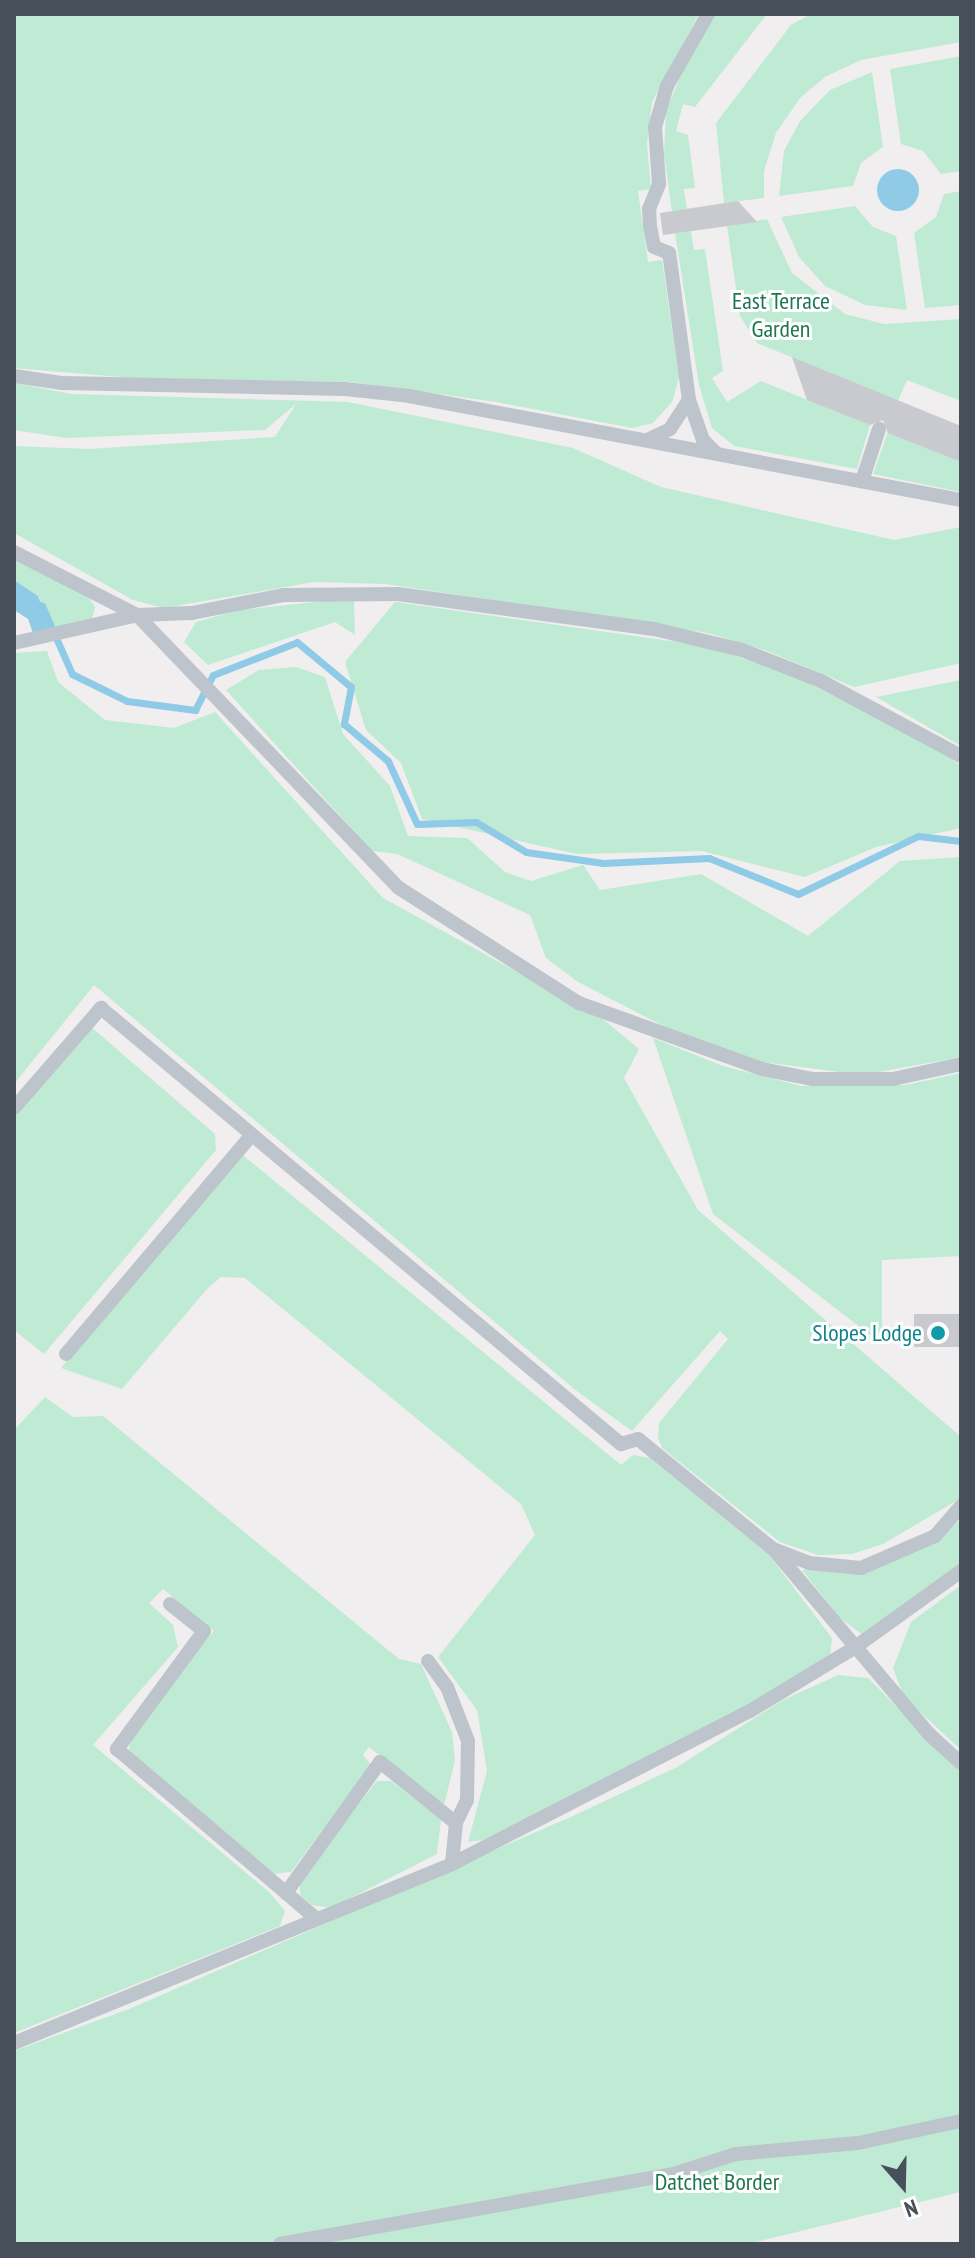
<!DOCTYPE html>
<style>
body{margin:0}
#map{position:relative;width:975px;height:2258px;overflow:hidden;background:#f0eeee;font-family:"PT Sans Narrow",sans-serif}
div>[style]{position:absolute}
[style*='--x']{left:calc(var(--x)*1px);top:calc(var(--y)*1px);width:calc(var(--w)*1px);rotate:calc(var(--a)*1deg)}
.green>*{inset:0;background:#bfebd4}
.water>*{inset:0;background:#8fcbe6}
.round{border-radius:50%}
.stream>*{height:7px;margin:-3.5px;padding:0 3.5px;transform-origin:3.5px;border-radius:3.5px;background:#8fcbe6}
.building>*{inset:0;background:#c8cad0;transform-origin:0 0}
.lane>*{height:14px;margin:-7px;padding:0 7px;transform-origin:7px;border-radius:7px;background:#bdc4cc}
.dots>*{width:22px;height:22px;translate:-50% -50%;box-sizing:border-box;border:4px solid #fff;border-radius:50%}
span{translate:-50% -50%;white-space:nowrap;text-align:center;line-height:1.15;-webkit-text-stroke:6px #fff;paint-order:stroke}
.park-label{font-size:24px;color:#1d7652}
.culture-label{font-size:24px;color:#0d838f}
.right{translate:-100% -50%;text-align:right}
.frame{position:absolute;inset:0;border:16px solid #474f5a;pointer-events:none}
.north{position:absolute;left:863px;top:2146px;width:80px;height:80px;-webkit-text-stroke:6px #fff;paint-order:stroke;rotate:160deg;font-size:22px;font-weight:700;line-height:32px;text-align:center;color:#474f5a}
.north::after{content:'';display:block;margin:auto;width:28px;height:36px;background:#474f5a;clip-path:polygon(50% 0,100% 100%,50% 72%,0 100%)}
</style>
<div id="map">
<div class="green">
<div style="clip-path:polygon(14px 14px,699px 14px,652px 102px,647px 144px,651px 189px,638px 191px,648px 262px,662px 260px,679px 378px,672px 402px,653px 423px,632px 428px,496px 402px,352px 382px,133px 378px,14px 368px)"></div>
<div style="clip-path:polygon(715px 14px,767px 14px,695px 107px,683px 104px,676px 131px,688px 135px,695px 188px,684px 189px,687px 209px,672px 212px,664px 154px,666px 112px,685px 64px)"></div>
<div style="clip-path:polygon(811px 14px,961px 14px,961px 42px,861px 60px,825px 77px,800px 98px,776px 133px,764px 171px,764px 198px,724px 203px,716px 123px,791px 25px)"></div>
<div style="clip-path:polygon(961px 56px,961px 171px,941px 174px,923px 151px,901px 144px,890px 69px)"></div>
<div style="clip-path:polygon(872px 72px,883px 147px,861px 163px,853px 186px,779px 196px,784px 151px,800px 121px,830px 90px)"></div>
<div style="clip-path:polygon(961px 191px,961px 305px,925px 308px,914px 233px,936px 217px,944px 194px)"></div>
<div style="clip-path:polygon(855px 206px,873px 227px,896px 236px,907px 310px,865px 305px,825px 286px,799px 257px,781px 217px)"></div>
<div style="clip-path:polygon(767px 219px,792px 273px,845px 314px,884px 324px,961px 319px,961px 401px,907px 380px,898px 401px,757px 343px,740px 316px,727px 226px)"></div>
<div style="clip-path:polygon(691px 231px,694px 250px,705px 249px,723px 371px,712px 378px,727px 402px,761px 381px,870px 425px,857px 469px,734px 446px,712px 428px,699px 385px,675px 233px)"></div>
<div style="clip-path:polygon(14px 383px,72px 394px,348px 402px,573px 448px,661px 487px,894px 540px,961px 527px,961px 663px,854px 687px,767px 651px,708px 633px,386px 584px,314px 582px,164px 608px,133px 600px,14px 533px,14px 446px,89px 449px,275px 437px,296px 404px,265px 430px,66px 438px,14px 430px)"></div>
<div style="clip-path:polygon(888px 432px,961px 462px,961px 492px,873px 474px)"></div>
<div style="clip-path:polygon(14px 557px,89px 598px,95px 607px,92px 619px,49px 630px,38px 596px,14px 580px)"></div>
<div style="clip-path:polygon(354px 598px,355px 635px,335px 622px,208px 665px,184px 642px,196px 622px,240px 610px)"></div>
<div style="clip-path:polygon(395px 602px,706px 646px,795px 676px,943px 752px,961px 766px,961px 828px,876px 847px,805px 877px,702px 851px,577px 854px,422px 819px,401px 763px,366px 730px,345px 662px)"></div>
<div style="clip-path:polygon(47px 651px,58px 682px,105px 720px,174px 728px,215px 712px,383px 898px,604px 1020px,639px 1049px,624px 1078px,698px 1210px,961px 1437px,961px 1498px,883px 1544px,852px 1554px,818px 1555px,780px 1542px,662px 1448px,658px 1438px,659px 1423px,728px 1339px,720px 1331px,632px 1431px,578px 1392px,94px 985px,14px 1084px,14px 653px)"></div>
<div style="clip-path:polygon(296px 667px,325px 677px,343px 734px,390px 786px,408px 836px,467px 838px,505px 872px,531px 881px,583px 865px,600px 890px,701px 874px,808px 936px,900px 861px,961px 857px,961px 1057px,863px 1075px,762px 1062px,677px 1033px,578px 982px,546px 958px,530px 915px,397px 854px,372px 851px,226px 690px,259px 670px)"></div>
<div style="clip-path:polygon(961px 680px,961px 746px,876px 697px)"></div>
<div style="clip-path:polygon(89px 1025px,215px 1134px,216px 1150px,44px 1354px,14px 1330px,14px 1107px)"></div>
<div style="clip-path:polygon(653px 1038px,723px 1066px,801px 1086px,906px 1085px,961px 1073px,961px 1256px,882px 1260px,882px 1344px,713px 1214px)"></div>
<div style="clip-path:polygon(239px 1152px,621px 1465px,633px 1455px,650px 1458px,769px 1555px,832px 1638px,830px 1657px,656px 1759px,483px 1840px,468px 1842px,487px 1771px,477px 1710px,438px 1657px,535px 1535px,521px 1504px,245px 1278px,221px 1277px,207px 1289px,122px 1389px,61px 1368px)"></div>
<div style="clip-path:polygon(45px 1397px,73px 1417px,103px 1416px,399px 1659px,421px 1664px,452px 1732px,455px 1761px,444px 1805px,369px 1747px,363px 1755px,371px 1765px,291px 1872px,271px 1874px,132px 1761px,126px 1732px,214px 1631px,163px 1589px,149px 1603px,173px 1625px,178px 1647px,93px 1745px,269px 1892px,285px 1911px,280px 1926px,14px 2033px,14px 1430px)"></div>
<div style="clip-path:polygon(961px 1520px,961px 1569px,863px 1635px,840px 1618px,802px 1570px,870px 1564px)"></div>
<div style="clip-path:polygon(961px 1585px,961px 1750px,904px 1697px,893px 1668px,911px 1622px)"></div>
<div style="clip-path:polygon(838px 1675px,868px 1678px,961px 1771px,961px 2192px,748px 2244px,14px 2244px,14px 2051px,129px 2009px,575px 1815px,677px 1767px,783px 1700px)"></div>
<div style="clip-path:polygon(377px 1781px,391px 1781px,441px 1819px,437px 1854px,331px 1908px,312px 1905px,300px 1895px,300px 1877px)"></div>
</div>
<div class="water">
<div class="round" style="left:877px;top:169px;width:42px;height:42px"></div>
<div style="clip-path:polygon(14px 580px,38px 596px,49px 630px,33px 633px,28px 619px,14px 610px)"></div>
</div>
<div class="stream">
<div style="--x:34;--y:602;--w:9;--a:27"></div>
<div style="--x:42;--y:606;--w:74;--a:66.2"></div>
<div style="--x:72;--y:674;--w:61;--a:26.1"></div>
<div style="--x:127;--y:701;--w:69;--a:7.5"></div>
<div style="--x:195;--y:710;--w:39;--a:-63"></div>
<div style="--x:213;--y:675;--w:90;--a:-21.4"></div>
<div style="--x:297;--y:642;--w:70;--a:39.8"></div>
<div style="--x:351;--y:687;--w:38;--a:101"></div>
<div style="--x:344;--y:724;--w:57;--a:40.1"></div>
<div style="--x:388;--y:761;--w:69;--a:65.3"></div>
<div style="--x:417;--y:824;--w:59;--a:-1.9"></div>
<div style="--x:476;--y:822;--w:58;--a:31"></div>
<div style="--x:526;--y:852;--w:78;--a:8.1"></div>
<div style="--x:603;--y:863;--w:106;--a:-2.7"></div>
<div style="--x:709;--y:858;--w:96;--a:22"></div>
<div style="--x:798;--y:894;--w:133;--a:-25.8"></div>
<div style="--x:918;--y:836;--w:43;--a:6.6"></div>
</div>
<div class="building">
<div style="clip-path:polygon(738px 201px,757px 222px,663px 235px,660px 213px)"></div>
<div style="clip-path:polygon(792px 357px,961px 426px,961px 462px,888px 433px,883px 420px,870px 425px,807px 400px)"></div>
<div style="left:961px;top:1314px;width:33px;height:47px;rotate:90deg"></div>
</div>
<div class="lane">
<div style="--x:14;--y:376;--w:49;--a:8.3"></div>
<div style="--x:62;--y:383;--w:283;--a:1.2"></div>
<div style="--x:345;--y:389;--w:64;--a:6.2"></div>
<div style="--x:409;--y:396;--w:562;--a:10.67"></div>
<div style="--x:689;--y:400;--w:42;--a:70.7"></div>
<div style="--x:703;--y:440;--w:17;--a:45"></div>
<div style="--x:649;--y:439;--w:23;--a:-25"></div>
<div style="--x:670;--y:429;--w:35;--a:-57"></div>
<div style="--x:689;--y:400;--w:148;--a:-97.7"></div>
<div style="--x:669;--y:253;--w:16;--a:-158"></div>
<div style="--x:654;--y:247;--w:21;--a:-101"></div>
<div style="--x:650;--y:226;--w:17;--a:-93"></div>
<div style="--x:649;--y:209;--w:27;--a:-68"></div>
<div style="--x:659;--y:184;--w:57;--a:-94"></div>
<div style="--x:655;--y:127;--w:43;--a:-73.7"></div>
<div style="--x:667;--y:86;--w:83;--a:-60.3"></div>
<div style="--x:862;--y:481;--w:55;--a:-71.9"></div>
<div style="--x:14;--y:552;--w:138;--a:27.1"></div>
<div style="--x:137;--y:615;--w:378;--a:46.2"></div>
<div style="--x:399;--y:888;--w:214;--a:32.6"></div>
<div style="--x:579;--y:1003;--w:195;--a:19.8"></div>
<div style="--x:762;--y:1069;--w:52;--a:11.1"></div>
<div style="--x:813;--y:1079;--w:80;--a:0"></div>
<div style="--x:893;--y:1079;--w:70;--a:-12.4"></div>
<div style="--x:14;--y:643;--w:126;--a:-12.8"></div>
<div style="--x:137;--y:615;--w:55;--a:-2.1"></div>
<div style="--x:192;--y:613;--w:94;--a:-11.1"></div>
<div style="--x:284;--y:595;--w:114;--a:-0.5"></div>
<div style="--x:398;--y:594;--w:258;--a:7.8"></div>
<div style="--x:654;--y:629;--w:90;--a:13.4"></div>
<div style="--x:742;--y:650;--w:85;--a:21.4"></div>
<div style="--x:821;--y:681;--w:159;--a:28.2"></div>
<div style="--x:14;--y:1108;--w:133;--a:-49"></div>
<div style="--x:101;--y:1008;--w:679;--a:39.98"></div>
<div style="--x:621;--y:1444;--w:18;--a:-16"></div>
<div style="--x:638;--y:1439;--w:174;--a:39.2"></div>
<div style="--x:773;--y:1549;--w:39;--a:21"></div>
<div style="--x:809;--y:1563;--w:52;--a:5.5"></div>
<div style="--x:861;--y:1568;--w:81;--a:-23.4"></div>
<div style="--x:935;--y:1536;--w:40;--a:-49"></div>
<div style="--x:66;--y:1354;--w:287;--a:-49.7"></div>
<div style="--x:774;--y:1550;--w:241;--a:49.9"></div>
<div style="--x:929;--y:1734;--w:43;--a:42.2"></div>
<div style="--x:170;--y:1604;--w:43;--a:38.5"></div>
<div style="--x:204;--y:1631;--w:147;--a:126.4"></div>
<div style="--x:117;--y:1749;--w:262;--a:40.4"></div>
<div style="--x:428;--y:1661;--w:32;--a:54"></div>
<div style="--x:447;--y:1687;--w:58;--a:68.7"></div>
<div style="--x:468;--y:1741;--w:59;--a:91"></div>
<div style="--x:467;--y:1800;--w:25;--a:116"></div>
<div style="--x:456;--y:1823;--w:41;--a:95.6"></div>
<div style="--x:286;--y:1893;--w:161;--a:-54.3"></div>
<div style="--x:380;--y:1762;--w:97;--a:38.8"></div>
<div style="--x:14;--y:2043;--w:473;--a:-22.2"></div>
<div style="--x:452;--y:1864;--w:335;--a:-27.2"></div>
<div style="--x:750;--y:1711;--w:122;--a:-31.2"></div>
<div style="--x:854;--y:1648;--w:132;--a:-35.7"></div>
<div style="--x:280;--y:2244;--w:403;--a:-10.1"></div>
<div style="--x:677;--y:2173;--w:62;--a:-17.9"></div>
<div style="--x:736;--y:2154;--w:122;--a:-5.2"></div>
<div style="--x:858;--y:2143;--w:105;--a:-12.1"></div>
</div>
<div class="dots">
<div style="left:938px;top:1333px;background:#0f9aa8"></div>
</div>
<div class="park-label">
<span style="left:781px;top:315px">East Terrace<br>Garden</span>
<span style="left:717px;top:2182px">Datchet Border</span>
</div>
<div class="culture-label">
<span class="right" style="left:922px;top:1333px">Slopes Lodge</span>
</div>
<div class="frame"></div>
<div class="north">N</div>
</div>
